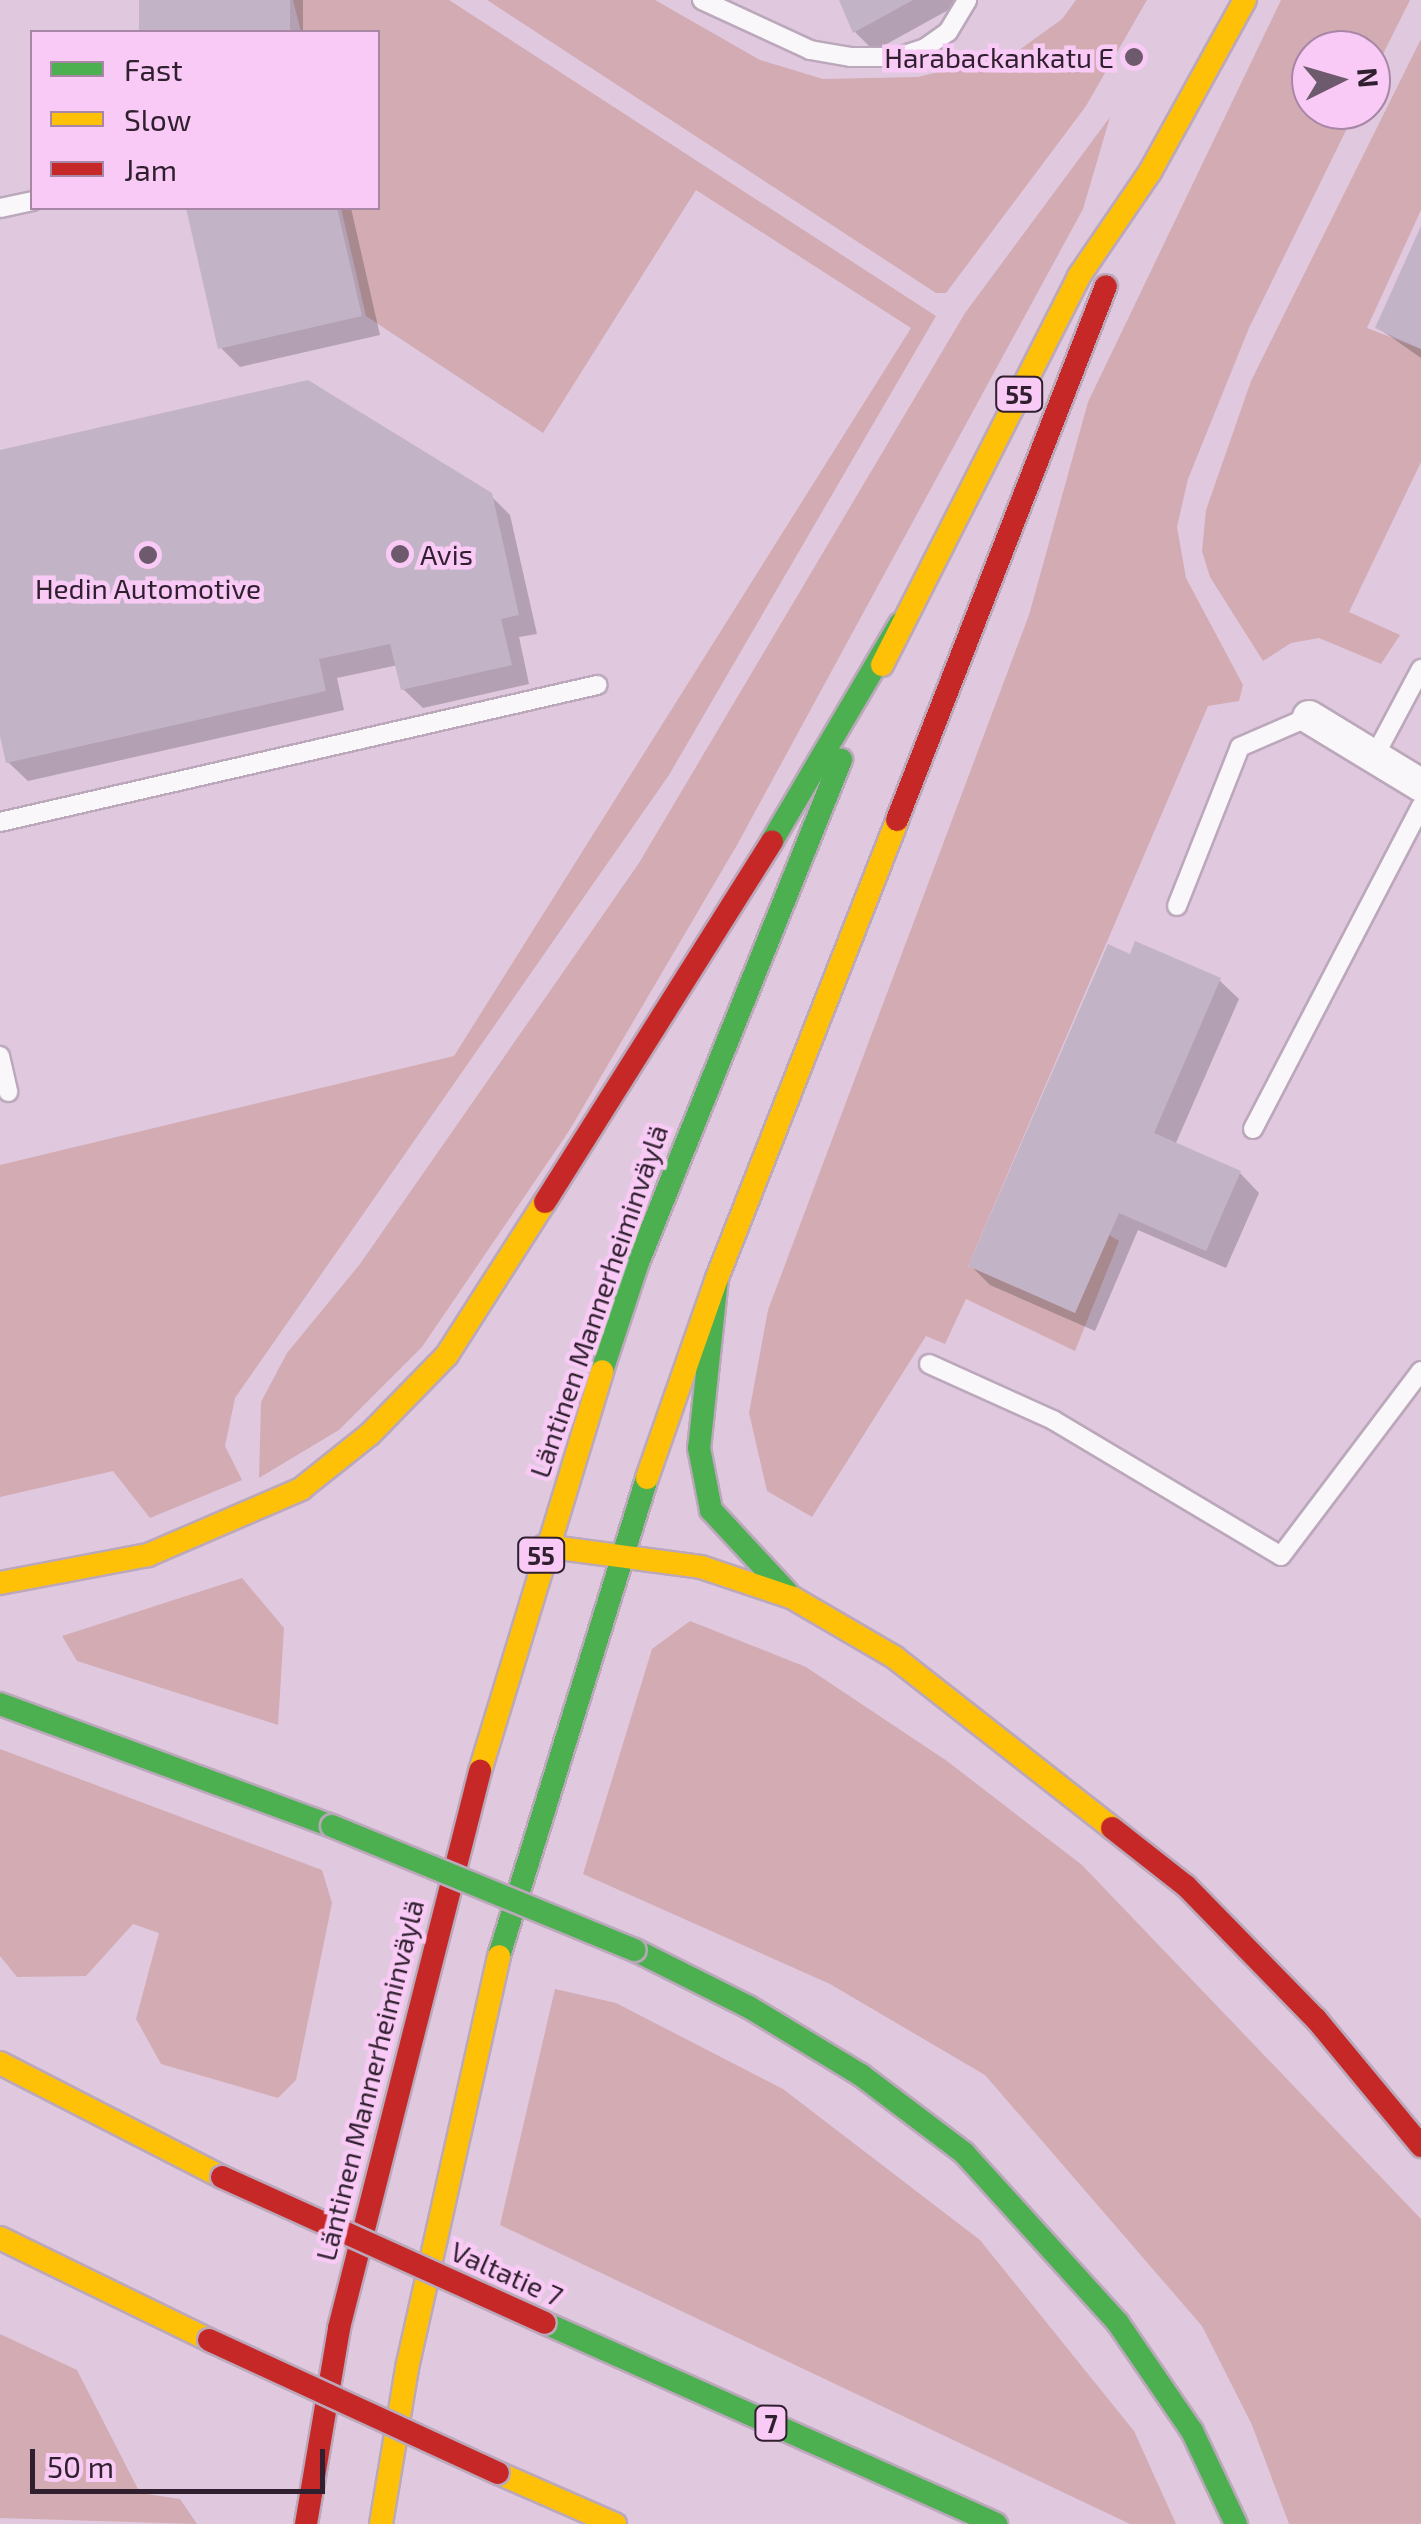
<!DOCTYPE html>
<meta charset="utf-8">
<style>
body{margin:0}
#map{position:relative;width:1421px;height:2524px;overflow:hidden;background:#e0c8df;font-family:"Exo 2",sans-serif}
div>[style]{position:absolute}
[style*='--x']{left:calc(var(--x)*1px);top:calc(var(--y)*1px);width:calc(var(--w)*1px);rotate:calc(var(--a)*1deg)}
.green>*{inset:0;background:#d2acb2}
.shadow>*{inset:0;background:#0003;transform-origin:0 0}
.building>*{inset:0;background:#c3b3c7;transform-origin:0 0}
.roads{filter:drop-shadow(2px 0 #bba8bb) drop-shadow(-2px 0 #bba8bb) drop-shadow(0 2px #bba8bb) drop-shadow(0 -2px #bba8bb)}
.lane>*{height:18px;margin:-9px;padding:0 9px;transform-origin:9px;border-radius:9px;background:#faf7fa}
.street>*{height:32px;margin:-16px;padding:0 16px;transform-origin:16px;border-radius:16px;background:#faf7fa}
.fast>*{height:22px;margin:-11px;padding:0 11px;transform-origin:11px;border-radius:11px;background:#4caf50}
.slow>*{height:22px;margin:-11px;padding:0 11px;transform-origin:11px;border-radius:11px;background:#ffc107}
.jam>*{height:22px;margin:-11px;padding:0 11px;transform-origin:11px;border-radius:11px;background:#c62828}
.bridges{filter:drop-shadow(2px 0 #bba8bb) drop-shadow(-2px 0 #bba8bb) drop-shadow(0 2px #bba8bb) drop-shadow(0 -2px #bba8bb)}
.fast-bridge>*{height:22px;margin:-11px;padding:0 11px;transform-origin:11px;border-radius:11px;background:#4caf50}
.jam-bridge>*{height:22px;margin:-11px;padding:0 11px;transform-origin:11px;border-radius:11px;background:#c62828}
.dots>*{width:28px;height:28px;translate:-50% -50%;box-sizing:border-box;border:5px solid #f8caf5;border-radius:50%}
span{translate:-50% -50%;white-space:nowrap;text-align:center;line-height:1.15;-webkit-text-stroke:9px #f8caf5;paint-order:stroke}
.shield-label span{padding:2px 8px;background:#f8caf5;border:2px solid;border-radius:8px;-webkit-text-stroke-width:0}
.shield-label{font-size:25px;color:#301f2f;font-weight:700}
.poi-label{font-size:28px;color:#301f2f}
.right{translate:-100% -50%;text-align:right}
.left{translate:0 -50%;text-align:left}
.street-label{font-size:28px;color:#301f2f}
.legend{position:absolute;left:30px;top:30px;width:350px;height:180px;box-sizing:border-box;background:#f8caf5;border:2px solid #a886a6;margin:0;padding:12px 18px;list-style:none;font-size:30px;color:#301f2f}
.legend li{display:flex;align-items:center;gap:20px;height:50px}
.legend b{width:50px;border:2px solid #a886a6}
.north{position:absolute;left:1291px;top:30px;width:100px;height:100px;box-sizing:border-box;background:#f8caf5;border:2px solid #a886a6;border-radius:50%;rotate:85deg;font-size:28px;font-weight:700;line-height:40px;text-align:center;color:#301f2f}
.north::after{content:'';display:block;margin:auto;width:35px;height:45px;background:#6e5a6d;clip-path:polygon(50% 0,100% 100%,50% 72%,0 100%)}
.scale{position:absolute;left:30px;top:2449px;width:295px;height:45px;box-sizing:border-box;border:5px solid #301f2f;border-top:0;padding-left:12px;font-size:30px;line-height:35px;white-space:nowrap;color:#301f2f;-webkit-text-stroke:8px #f8caf5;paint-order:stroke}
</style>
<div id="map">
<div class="green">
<div style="clip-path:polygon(293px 0,449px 0,936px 316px,669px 775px,235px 1398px,225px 1446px,242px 1480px,150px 1518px,113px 1471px,0 1497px,0 1165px,454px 1056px,911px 328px,696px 190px,543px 433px,366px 316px,341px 208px,378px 208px,378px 32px,301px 32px)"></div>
<div style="clip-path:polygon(487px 0,655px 0,760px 60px,823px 79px,918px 77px,1015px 53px,1062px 19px,1076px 0,1147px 0,1086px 106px,946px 293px,936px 293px)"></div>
<div style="clip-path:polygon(1281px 0,1410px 0,1371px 78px,1371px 50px,1311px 50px,1311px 110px,1356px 110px,1249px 328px,1188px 479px,1177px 527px,1186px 578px,1243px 685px,1239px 701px,1208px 706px,968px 1266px,1075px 1313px,1109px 1235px,1119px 1241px,1075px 1351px,966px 1299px,945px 1344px,926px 1336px,812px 1517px,767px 1491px,749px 1413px,768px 1310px,1029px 615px,1088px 402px)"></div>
<div style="clip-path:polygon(1421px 39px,1421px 210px,1367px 328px,1421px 349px,1421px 462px,1349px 612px,1400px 635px,1381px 664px,1319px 638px,1291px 643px,1263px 661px,1210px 577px,1202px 551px,1206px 510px,1251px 381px)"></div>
<div style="clip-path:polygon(1110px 117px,1083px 209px,737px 845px,569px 1131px,422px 1347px,339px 1430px,259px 1478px,261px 1402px,287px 1353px,360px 1264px,639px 863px,965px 313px)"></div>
<div style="clip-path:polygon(242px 1578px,284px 1628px,278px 1725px,77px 1661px,62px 1636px)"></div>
<div style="clip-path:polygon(690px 1621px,806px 1667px,947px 1761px,1082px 1865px,1421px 2219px,1421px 2524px,1289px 2524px,1252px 2425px,1202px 2326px,985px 2075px,830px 1984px,583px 1874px,652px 1649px)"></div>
<div style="clip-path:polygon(0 1749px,322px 1870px,332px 1903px,296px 2080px,278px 2098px,161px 2064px,136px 2019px,159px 1933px,133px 1924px,86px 1976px,17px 1977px,0 1956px)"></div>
<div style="clip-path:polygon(555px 1989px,616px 2003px,783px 2089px,980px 2240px,1134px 2431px,1176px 2524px,1130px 2524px,500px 2225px)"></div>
<div style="clip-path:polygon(0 2334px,77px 2370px,140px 2493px,180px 2499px,197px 2524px,0 2518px)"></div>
</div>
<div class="shadow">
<div style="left:142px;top:0;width:161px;height:33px"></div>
<div style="clip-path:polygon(844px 0,960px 0,961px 3px,874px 51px,855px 32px)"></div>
<div style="clip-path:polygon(189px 208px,351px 208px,380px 335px,240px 367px,221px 348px)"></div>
<div style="clip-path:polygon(1421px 232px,1421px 358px,1378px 328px)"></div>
<div style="clip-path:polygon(0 452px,490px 495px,510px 515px,537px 634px,519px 637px,529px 684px,423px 708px,403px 689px,398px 665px,337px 678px,344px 710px,28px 781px,8px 762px,0 725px)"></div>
<div style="clip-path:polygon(1131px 957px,1219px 980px,1239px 999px,1175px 1145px,1240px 1173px,1259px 1193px,1226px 1268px,1138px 1230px,1095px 1331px,990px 1285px,971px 1266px)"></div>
</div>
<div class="building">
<div style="left:139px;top:0;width:151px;height:33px"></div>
<div style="clip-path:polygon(839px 0,913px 0,853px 33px)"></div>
<div style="clip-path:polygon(186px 208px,337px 208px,362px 316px,218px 349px)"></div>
<div style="clip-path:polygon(1421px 226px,1421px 349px,1375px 328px)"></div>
<div style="clip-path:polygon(308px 380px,492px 493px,519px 615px,501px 619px,512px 665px,401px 690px,390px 644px,319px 659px,326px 691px,6px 763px,0 736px,0 450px)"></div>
<div style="clip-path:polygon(1135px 941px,1221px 978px,1154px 1133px,1241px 1171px,1206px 1251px,1119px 1213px,1075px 1313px,968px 1266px,1108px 944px,1130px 954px)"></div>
</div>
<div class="roads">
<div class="lane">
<div style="--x:702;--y:0;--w:119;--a:24.8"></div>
<div style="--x:810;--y:50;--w:42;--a:9.7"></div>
<div style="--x:851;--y:57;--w:47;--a:0"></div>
<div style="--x:898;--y:57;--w:28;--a:-18"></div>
<div style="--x:925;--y:48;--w:28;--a:-35"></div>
<div style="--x:948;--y:32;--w:37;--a:-59"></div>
<div style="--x:0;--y:208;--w:33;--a:-12"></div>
<div style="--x:1374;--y:757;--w:100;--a:-61.9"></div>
<div style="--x:0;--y:822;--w:613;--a:-12.92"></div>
<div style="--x:1177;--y:906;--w:171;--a:-68.4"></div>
<div style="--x:1240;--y:747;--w:75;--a:-23.5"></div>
<div style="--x:0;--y:1056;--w:37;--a:77"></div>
<div style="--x:1253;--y:1129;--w:364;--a:-62.5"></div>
<div style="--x:929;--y:1364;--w:136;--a:24.3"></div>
<div style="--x:1053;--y:1420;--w:265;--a:30.8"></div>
<div style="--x:1281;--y:1556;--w:232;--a:-52.9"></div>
</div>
<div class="street">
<div style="--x:1309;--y:717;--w:131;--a:31.3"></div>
</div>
<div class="fast">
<div style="--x:772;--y:841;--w:252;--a:-59.5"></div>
<div style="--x:717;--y:1278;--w:171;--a:96"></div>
<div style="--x:699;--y:1448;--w:63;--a:79"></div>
<div style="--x:711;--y:1510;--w:112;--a:47.2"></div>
<div style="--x:602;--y:1371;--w:112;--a:-71.7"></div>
<div style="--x:637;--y:1265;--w:545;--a:-68"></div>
<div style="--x:0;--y:1704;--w:354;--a:20.2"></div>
<div style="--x:635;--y:1950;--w:127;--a:26.6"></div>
<div style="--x:749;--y:2007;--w:131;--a:31.3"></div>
<div style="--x:861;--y:2075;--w:129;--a:37.1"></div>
<div style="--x:964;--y:2153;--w:229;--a:47.8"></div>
<div style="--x:1118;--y:2323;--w:131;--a:55.6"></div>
<div style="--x:1192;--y:2431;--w:103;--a:64.7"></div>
<div style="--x:499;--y:1956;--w:500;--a:-72.8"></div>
<div style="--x:545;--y:2323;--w:494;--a:24"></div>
</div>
<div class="slow">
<div style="--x:882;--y:665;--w:436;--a:-63.1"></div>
<div style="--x:1079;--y:276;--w:126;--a:-55.7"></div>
<div style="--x:1150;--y:172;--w:196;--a:-61.1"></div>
<div style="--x:647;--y:1478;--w:212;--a:-70.7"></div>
<div style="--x:717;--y:1278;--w:492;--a:-68.5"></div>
<div style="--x:544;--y:1546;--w:158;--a:7.6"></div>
<div style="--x:701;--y:1567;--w:97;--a:18.6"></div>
<div style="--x:793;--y:1598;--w:117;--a:30.3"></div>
<div style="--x:894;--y:1657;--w:277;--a:38.1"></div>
<div style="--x:0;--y:1583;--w:151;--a:-10.7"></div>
<div style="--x:148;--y:1555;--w:167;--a:-23.3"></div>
<div style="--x:301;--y:1489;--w:88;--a:-38.6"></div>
<div style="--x:370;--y:1434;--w:110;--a:-45.7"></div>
<div style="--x:447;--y:1355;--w:182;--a:-57.4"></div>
<div style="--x:480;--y:1771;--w:418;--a:-73"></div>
<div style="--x:0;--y:2063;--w:250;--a:27.2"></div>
<div style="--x:0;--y:2238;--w:233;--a:26"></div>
<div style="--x:498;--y:2473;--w:128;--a:23.6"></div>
<div style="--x:381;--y:2524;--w:158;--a:-80.5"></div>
<div style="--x:407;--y:2368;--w:422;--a:-77.4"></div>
</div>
<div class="jam">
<div style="--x:897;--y:820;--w:573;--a:-68.63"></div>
<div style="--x:545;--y:1202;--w:426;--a:-57.8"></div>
<div style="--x:1112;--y:1828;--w:94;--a:38.1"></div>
<div style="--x:1186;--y:1886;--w:186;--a:45.7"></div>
<div style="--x:1316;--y:2019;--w:165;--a:50.4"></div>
<div style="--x:306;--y:2524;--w:199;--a:-80.4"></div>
<div style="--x:339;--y:2328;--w:575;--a:-75.79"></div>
</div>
</div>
<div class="bridges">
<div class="fast-bridge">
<div style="--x:332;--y:1826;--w:327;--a:22.3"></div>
</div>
<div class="jam-bridge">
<div style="--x:222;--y:2177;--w:354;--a:24.3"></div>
<div style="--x:209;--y:2340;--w:318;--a:24.7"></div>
</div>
</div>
<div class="dots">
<div style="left:1134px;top:57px;background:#6e5a6d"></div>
<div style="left:400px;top:554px;background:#6e5a6d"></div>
<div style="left:148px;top:555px;background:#6e5a6d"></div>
</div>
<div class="shield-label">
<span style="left:1019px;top:394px">55</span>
<span style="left:541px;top:1555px">55</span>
<span style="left:771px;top:2423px">7</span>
</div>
<div class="poi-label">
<span class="right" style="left:1114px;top:57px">Harabackankatu E</span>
<span class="left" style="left:420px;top:554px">Avis</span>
<span style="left:148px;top:588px">Hedin Automotive</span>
</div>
<div class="street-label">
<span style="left:598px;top:1301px;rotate:-71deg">Läntinen Mannerheiminväylä</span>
<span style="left:369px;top:2080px;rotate:-76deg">Läntinen Mannerheiminväylä</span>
<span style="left:507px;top:2273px;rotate:24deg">Valtatie 7</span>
</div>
<ul class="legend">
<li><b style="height:12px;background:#4caf50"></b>Fast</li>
<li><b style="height:12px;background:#ffc107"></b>Slow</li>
<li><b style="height:12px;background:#c62828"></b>Jam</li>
</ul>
<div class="north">N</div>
<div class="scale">50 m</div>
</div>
